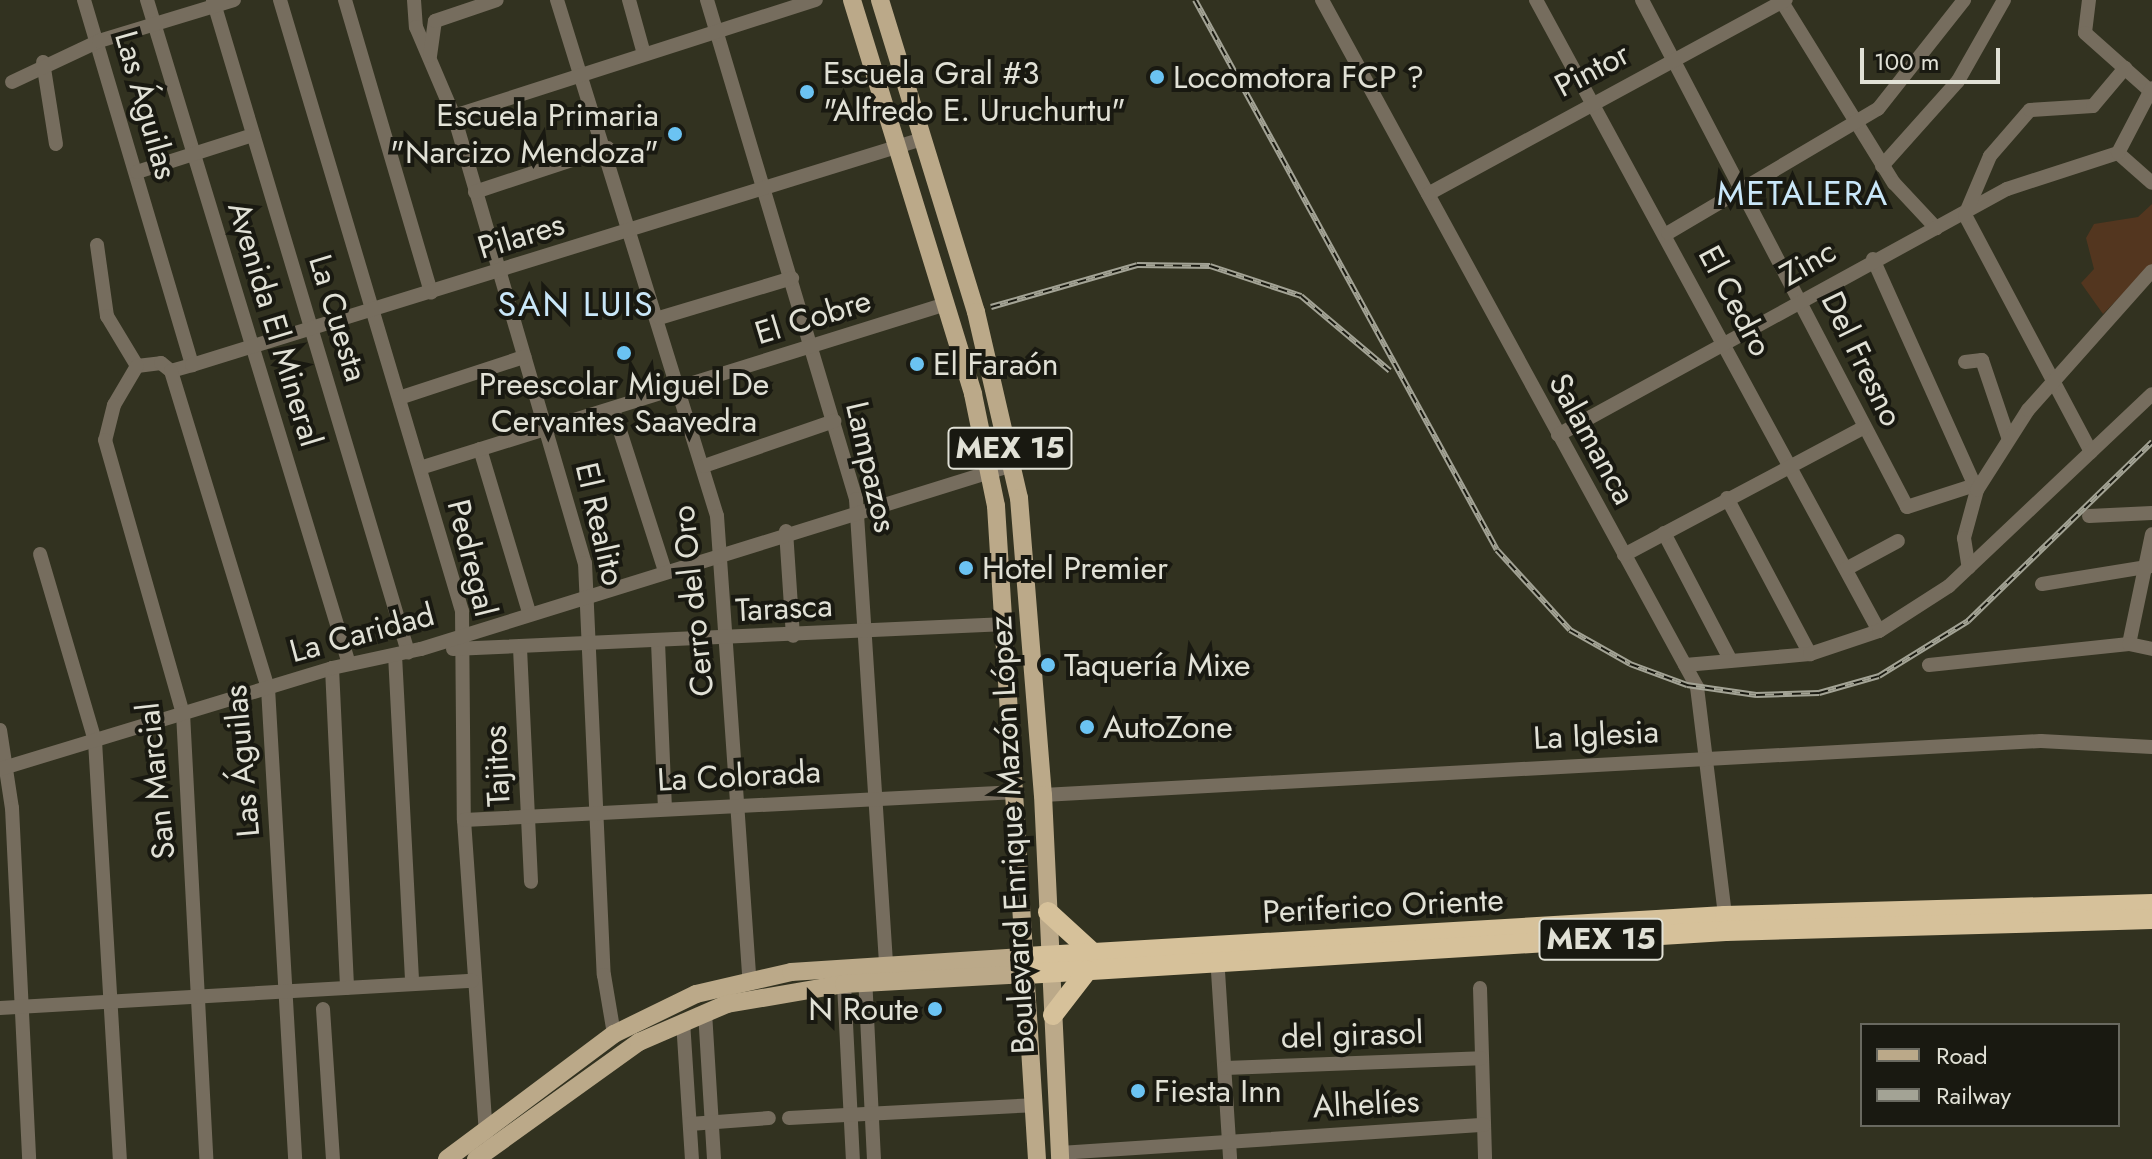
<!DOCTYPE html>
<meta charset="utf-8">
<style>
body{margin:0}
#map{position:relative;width:2152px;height:1159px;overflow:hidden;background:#323220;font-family:Jost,sans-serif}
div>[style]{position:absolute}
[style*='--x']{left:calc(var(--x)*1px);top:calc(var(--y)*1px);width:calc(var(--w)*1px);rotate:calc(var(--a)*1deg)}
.green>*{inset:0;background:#53361f}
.minor>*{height:14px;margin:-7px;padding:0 7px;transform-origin:7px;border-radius:7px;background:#766d5e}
.major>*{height:18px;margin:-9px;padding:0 9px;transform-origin:9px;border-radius:9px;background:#bba989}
.highway>*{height:20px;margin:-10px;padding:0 10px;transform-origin:10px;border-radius:10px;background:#d6c19a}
.rail>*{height:6px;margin-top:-3px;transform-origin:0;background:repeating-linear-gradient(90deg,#191911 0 9px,#a3a395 0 18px);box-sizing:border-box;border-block:2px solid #a3a395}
.dots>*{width:22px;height:22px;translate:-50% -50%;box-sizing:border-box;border:4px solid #191911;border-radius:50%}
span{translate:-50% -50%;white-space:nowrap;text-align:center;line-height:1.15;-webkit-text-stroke:8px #191911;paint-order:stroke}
.shield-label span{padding:2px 6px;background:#191911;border:2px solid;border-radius:6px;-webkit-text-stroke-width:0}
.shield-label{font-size:30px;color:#e1e1d6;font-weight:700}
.street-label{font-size:32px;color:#e1e1d6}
.poi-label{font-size:32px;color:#e1e1d6}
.left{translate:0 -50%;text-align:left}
.right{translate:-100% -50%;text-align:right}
.neighbourhood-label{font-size:34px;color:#c9e7f9;letter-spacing:2px}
.legend{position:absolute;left:1860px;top:1023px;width:260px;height:104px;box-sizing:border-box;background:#191911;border:2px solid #696960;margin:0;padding:10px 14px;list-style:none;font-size:24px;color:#e1e1d6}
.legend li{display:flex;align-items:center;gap:16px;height:40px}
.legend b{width:40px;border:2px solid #696960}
.scale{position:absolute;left:1860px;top:48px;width:140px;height:36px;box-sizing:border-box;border:4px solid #e1e1d6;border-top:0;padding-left:10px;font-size:24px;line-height:28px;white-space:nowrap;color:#e1e1d6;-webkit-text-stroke:6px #191911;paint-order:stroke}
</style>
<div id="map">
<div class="green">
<div style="clip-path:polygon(2152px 204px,2152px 264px,2103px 314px,2081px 283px,2094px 269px,2086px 238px,2094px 224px,2138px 217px)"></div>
</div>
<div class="minor">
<div style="--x:84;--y:0;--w:381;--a:73.5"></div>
<div style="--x:147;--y:0;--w:694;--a:73.08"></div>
<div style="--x:213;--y:0;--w:681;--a:73.35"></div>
<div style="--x:280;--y:0;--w:638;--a:73.41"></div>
<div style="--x:462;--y:611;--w:209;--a:89.5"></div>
<div style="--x:464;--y:820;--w:317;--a:86"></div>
<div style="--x:345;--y:0;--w:305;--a:73.6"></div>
<div style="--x:414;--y:0;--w:27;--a:86"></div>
<div style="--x:416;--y:27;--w:97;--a:66.9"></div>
<div style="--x:454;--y:116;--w:466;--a:73.7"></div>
<div style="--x:585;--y:563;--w:412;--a:87.4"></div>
<div style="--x:604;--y:975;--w:60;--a:80.4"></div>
<div style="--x:557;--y:0;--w:540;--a:72.77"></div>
<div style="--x:717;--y:516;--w:463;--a:86"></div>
<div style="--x:629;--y:0;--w:56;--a:74.5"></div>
<div style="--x:707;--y:0;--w:521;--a:73.37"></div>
<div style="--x:856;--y:499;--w:464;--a:86.3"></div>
<div style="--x:1322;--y:0;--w:783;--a:61.37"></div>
<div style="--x:1697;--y:687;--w:238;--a:83"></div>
<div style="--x:1536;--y:0;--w:718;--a:61.47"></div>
<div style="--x:1642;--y:0;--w:572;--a:62.4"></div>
<div style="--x:1907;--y:507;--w:71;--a:-17.9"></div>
<div style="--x:2089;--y:0;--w:33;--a:97"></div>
<div style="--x:2085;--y:33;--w:87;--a:41.7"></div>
<div style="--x:1782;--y:2;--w:213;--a:58.3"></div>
<div style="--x:1894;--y:183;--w:62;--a:47"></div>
<div style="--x:430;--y:56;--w:35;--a:-82"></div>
<div style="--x:435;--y:21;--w:65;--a:-18.7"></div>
<div style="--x:43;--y:62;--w:83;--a:81"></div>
<div style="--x:12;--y:82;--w:96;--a:-25.2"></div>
<div style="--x:99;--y:41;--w:141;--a:-16.9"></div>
<div style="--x:454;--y:116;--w:380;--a:-17.8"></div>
<div style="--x:2118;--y:153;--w:45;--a:41.4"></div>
<div style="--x:1882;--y:166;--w:114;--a:-48.2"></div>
<div style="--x:1958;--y:81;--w:93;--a:-60.4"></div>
<div style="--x:137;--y:172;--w:122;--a:-17.7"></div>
<div style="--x:475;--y:192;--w:140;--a:-18.3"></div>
<div style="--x:1428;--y:194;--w:407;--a:-28.5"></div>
<div style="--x:1668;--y:233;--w:244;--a:-30.6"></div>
<div style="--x:1878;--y:109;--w:139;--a:-51.7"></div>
<div style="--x:97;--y:245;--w:72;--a:82"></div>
<div style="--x:107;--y:316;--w:58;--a:59"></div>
<div style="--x:1873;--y:259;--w:253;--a:65.8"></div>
<div style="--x:1977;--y:490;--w:50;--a:105.2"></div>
<div style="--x:1964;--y:538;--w:30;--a:81"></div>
<div style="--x:659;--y:318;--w:139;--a:-16.7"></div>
<div style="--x:1965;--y:362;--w:17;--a:-7"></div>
<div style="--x:1982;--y:360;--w:81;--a:71.3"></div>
<div style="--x:137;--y:366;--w:24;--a:-7"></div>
<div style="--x:161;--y:363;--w:13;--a:39"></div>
<div style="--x:171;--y:371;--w:22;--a:-16"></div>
<div style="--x:192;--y:365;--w:764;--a:-17.2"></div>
<div style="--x:137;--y:366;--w:45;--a:120.5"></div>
<div style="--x:114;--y:405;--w:36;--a:104"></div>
<div style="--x:105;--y:440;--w:284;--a:74.1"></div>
<div style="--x:183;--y:713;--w:447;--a:87"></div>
<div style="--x:171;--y:371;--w:332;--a:73"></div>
<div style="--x:268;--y:688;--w:472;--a:86.7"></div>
<div style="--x:399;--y:398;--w:132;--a:-18.2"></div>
<div style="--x:613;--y:409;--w:167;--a:72.2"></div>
<div style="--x:1558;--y:435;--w:512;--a:-28.72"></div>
<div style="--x:2007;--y:189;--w:117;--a:-18"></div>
<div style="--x:2118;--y:153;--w:73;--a:-62.4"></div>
<div style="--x:480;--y:449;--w:170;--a:73.3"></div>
<div style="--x:2091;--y:452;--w:268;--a:-118"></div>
<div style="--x:1965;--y:215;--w:64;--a:-67"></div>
<div style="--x:1990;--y:156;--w:61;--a:-49"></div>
<div style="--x:2030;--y:110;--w:63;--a:-3.6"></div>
<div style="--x:2093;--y:106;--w:50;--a:-49.9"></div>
<div style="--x:704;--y:466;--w:138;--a:-19.1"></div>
<div style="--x:420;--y:468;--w:551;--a:-17.32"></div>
<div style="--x:1977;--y:490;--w:95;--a:-57.5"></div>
<div style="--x:2028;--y:410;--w:186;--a:-48.3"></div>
<div style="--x:1727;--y:498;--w:177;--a:62"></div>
<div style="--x:2089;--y:516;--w:63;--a:-2.7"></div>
<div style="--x:786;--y:531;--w:105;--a:86.2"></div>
<div style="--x:1664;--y:533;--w:144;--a:62.4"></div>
<div style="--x:40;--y:554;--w:195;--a:73.6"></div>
<div style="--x:95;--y:741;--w:419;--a:86.6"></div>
<div style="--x:1624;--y:555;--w:271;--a:-28"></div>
<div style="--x:1846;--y:569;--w:59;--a:-28.3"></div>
<div style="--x:2042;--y:584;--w:111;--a:-9.3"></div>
<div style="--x:658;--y:642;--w:164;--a:87.6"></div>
<div style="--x:2129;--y:644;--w:112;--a:-78.2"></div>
<div style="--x:520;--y:648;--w:234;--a:87.3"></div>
<div style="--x:453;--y:649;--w:554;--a:-2.59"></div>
<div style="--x:395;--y:655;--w:329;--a:87"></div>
<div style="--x:1685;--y:665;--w:125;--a:-5"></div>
<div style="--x:1810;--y:654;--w:73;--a:-18.4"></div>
<div style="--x:1879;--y:631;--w:83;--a:-32.7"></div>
<div style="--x:1949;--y:586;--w:279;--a:-43.4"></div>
<div style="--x:1929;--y:665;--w:201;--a:-6"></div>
<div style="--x:2129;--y:644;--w:24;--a:12"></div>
<div style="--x:332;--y:668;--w:320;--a:87.3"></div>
<div style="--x:0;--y:730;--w:79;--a:81.3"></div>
<div style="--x:12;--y:808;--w:351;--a:87.2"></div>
<div style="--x:0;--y:769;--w:347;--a:-16.9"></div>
<div style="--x:332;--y:668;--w:91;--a:-12.1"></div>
<div style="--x:421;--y:649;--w:620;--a:-17.27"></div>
<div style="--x:1043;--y:795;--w:999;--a:-3.1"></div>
<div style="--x:2041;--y:741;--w:111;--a:3.1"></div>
<div style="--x:464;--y:820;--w:554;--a:-2.9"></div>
<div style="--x:1217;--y:956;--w:203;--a:86.3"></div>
<div style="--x:865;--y:976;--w:183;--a:87.2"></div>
<div style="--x:844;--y:984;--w:175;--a:87.1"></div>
<div style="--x:1480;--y:988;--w:171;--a:88.3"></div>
<div style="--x:0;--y:1008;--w:473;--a:-3.3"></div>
<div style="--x:323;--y:1009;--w:150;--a:86.2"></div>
<div style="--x:705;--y:1012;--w:147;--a:86.5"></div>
<div style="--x:683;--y:1021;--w:138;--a:86.3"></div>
<div style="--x:1225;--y:1068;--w:256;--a:-2.2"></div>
<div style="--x:789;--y:1118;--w:245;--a:-3"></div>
<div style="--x:690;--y:1124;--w:79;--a:-4.3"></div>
<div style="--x:1060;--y:1153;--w:425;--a:-3.8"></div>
</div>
<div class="major">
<div style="--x:852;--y:0;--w:412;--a:72.9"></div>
<div style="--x:973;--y:394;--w:114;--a:78.4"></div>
<div style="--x:996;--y:506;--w:654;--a:86.41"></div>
<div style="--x:880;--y:0;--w:326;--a:72.9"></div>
<div style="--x:976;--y:312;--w:191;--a:77"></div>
<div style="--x:1019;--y:498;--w:298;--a:85.4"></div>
<div style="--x:1043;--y:795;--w:364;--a:87.3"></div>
<div style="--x:447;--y:1159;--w:209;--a:-36.8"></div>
<div style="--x:614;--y:1034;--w:91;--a:-26"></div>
<div style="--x:696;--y:994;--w:98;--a:-13"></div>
<div style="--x:791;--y:972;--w:235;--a:-3.7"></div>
<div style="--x:476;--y:1159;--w:201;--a:-35.7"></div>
<div style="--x:639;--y:1042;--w:96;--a:-23.4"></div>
<div style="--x:727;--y:1004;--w:119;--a:-9.7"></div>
<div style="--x:844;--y:984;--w:182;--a:-3.1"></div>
</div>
<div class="highway">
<div style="--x:1048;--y:912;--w:61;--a:42.3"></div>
<div style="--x:1026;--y:957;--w:700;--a:-3.36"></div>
<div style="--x:1725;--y:916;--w:427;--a:-1.6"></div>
<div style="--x:1026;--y:974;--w:701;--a:-3.52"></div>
<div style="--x:1726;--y:931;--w:426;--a:-1.6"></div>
<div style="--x:1053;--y:1015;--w:56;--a:-52.3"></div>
</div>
<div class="rail">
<div style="--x:1195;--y:0;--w:627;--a:61.23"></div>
<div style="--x:1497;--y:550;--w:108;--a:47.6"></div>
<div style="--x:1570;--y:630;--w:69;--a:29.5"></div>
<div style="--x:1630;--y:664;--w:61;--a:20.2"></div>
<div style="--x:1687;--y:685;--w:70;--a:8.2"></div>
<div style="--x:1756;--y:695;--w:63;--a:-1.8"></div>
<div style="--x:1819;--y:693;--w:62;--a:-15.8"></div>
<div style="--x:1879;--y:676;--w:105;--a:-31.7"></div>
<div style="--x:1968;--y:621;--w:257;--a:-44.2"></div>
<div style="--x:991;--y:307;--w:152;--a:-16"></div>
<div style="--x:1137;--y:265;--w:73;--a:0.8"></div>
<div style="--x:1210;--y:266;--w:96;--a:18.2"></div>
<div style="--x:1301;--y:296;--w:116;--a:40.1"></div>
</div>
<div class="dots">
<div style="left:1157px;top:77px;background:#6bc3f2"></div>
<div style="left:807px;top:92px;background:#6bc3f2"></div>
<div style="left:675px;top:134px;background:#6bc3f2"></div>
<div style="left:624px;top:353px;background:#6bc3f2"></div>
<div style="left:917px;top:364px;background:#6bc3f2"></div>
<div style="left:966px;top:568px;background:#6bc3f2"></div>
<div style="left:1048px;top:665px;background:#6bc3f2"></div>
<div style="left:1087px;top:727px;background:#6bc3f2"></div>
<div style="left:935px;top:1009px;background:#6bc3f2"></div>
<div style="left:1138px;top:1091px;background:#6bc3f2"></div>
</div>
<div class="shield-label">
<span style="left:1010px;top:448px">MEX 15</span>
<span style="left:1601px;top:939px">MEX 15</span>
</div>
<div class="street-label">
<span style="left:1592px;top:70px;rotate:-28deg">Pintor</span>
<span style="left:146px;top:105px;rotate:74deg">Las Águilas</span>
<span style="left:521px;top:236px;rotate:-17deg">Pilares</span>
<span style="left:1808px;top:263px;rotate:-30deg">Zinc</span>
<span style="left:1735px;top:301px;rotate:62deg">El Cedro</span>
<span style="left:813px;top:317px;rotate:-17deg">El Cobre</span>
<span style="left:338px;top:318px;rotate:73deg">La Cuesta</span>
<span style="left:275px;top:324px;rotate:73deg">Avenida El Mineral</span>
<span style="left:1862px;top:359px;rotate:64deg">Del Fresno</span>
<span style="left:1592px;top:439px;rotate:61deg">Salamanca</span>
<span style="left:871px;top:467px;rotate:77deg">Lampazos</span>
<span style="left:600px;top:524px;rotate:77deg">El Realito</span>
<span style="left:472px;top:558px;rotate:76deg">Pedregal</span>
<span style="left:693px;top:601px;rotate:-96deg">Cerro del Oro</span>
<span style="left:784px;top:608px;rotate:-3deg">Tarasca</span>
<span style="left:362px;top:633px;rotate:-15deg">La Caridad</span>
<span style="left:1596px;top:735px;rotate:-3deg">La Iglesia</span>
<span style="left:242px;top:761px;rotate:-95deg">Las Águilas</span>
<span style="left:497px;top:766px;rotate:-93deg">Tajitos</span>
<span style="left:739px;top:776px;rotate:-3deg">La Colorada</span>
<span style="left:156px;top:781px;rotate:-96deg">San Marcial</span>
<span style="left:1012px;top:835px;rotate:-93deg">Boulevard Enrique Mazón López</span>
<span style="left:1383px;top:906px;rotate:-3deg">Periferico Oriente</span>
<span style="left:1352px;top:1035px;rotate:-2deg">del girasol</span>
<span style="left:1366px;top:1104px;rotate:-3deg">Alhelíes</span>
</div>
<div class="poi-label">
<span class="left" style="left:823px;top:92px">Escuela Gral #3<br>"Alfredo E. Uruchurtu"</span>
<span class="left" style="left:1173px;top:77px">Locomotora FCP ?</span>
<span class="right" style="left:659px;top:134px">Escuela Primaria<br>"Narcizo Mendoza"</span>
<span class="left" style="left:933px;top:364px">El Faraón</span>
<span style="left:624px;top:403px">Preescolar Miguel De<br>Cervantes Saavedra</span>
<span class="left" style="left:982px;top:568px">Hotel Premier</span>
<span class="left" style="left:1064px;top:665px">Taquería Mixe</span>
<span class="left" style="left:1103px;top:727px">AutoZone</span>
<span class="right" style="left:919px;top:1009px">N Route</span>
<span class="left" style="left:1154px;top:1091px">Fiesta Inn</span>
</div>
<div class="neighbourhood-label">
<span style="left:1803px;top:194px">METALERA</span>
<span style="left:576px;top:305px">SAN LUIS</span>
</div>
<ul class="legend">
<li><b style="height:10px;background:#bba989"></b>Road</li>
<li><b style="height:10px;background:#a3a395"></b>Railway</li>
</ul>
<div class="scale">100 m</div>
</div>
